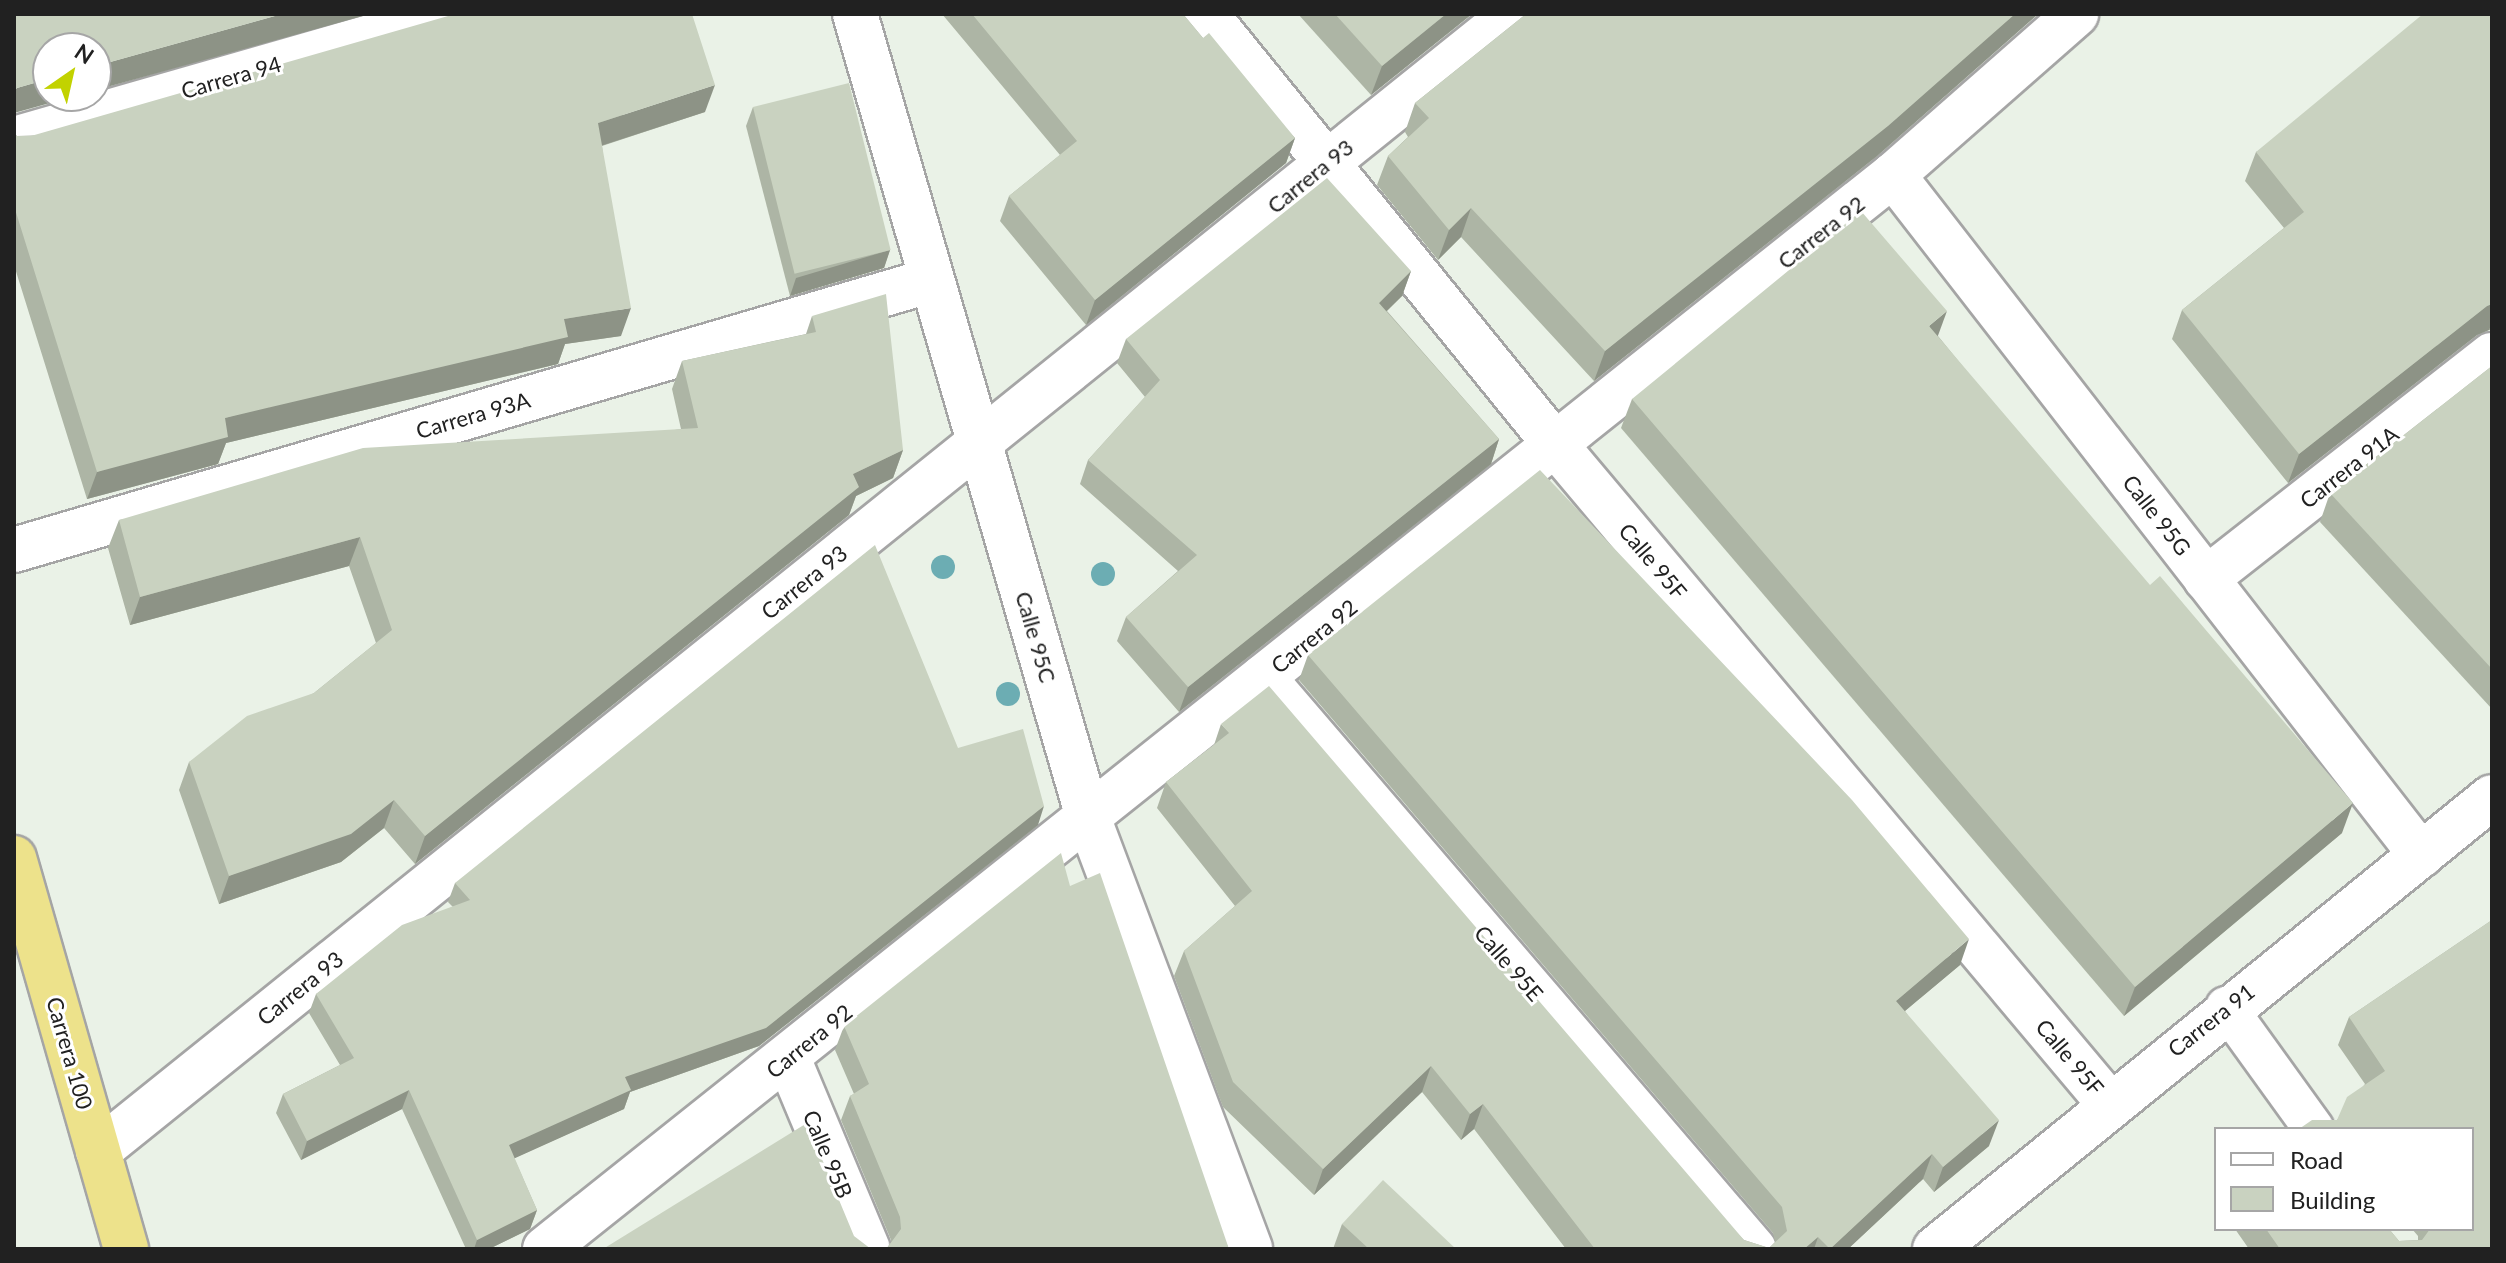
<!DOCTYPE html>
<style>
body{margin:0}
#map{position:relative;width:2506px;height:1263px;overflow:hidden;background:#eaf2e7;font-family:Lato,sans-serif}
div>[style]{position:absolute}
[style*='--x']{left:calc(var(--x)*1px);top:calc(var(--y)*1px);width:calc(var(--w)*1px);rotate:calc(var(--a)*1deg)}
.roads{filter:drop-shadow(2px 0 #a5a5a5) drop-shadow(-2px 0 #a5a5a5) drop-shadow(0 2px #a5a5a5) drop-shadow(0 -2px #a5a5a5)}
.lane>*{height:40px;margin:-20px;padding:0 20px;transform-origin:20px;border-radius:20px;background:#fff}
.street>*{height:44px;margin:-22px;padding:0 22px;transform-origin:22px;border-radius:22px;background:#fff}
.highway>*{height:44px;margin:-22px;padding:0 22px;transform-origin:22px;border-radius:22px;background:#ede28b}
.trees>*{width:24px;height:24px;margin:-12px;border-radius:50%;background:#6cadb3}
.wall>*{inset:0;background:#adb5a5}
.shaded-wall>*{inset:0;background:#8d9386}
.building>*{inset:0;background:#c9d2c0;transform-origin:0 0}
span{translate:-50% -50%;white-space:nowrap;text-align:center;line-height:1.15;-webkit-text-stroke:6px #fff;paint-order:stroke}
.street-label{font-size:22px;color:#212121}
.frame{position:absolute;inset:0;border:16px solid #212121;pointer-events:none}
.legend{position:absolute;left:2214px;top:1127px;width:260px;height:104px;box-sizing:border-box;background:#fff;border:2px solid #a6a6a6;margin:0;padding:10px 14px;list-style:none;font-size:24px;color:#212121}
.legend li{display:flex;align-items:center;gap:16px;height:40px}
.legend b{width:40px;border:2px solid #a6a6a6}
.north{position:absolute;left:32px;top:32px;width:80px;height:80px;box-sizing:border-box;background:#fff;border:2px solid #a6a6a6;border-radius:50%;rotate:34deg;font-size:22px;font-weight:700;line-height:32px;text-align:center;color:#212121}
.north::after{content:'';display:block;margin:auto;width:28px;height:36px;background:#c2d200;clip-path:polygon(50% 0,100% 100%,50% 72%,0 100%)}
</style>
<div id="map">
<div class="roads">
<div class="lane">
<div style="--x:2226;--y:1007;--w:150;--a:54.2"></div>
</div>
<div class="street">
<div style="--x:855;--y:14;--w:836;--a:73.82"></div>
<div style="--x:1088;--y:817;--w:461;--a:69.4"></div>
<div style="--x:1206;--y:14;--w:552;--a:50.95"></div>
<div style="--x:1554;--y:443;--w:861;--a:49.95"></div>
<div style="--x:14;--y:139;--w:453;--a:-16"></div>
<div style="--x:1893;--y:175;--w:861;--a:52.17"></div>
<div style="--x:14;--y:550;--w:957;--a:-16.39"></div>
<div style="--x:2206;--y:579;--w:363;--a:-38.1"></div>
<div style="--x:1263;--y:677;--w:754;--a:49.36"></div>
<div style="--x:788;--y:1058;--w:207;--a:67.3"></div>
<div style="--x:98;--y:1151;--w:1814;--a:-38.8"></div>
<div style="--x:545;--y:1249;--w:1724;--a:-38.55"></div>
<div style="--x:1893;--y:175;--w:244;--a:-41.3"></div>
<div style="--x:1935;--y:1249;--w:717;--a:-39.06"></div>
</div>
<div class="highway">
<div style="--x:14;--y:858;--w:407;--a:74"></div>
</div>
</div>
<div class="trees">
<div style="left:943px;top:567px"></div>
<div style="left:1103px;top:574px"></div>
<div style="left:1008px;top:694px"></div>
</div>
<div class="wall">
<div style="clip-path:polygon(942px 14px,1183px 14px,1203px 38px,1295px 138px,1286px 163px,1086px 325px,1000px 221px,1009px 196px,1060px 155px)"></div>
<div style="clip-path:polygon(1298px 14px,1472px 14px,1371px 95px)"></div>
<div style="clip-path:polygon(1526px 14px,2038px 14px,1877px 156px,1594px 381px,1461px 237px,1438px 260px,1377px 185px,1388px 156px,1408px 137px,1405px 132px,1415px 103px)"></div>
<div style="clip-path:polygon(2492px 14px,2492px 331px,2489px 330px,2477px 335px,2288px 483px,2172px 339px,2182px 310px,2284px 228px,2245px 181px,2256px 152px)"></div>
<div style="clip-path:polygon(753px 107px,890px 250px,884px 268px,790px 296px,746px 126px)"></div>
<div style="clip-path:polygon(705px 112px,602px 146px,621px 336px,565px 344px,558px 364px,226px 443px,218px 464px,87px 499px,14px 265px,14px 133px,17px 136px)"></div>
<div style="clip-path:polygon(1411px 271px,1402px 296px,1387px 311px,1499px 439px,1491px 464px,1179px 712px,1117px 641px,1126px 617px,1178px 571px,1080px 484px,1088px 460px,1145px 397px,1117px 363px,1126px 339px)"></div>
<div style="clip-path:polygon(812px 316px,903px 450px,893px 478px,856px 496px,849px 515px,415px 864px,384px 828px,341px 862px,219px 904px,179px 790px,189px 762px,314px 693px,376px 643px,349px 566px,130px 625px,108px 548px,119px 520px,681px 429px,672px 389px,682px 361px,806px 334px)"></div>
<div style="clip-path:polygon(1938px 336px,2342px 833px,2124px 1016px,1621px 428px,1632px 399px)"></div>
<div style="clip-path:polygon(2492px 366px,2492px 709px,2320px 522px,2330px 493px)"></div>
<div style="clip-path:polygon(1308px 655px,1960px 965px,1905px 1011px,1989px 1146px,1934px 1192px,1923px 1179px,1848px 1249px,1566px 1249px,1474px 1129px,1461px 1140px,1422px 1092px,1314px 1195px,1223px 1107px,1174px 976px,1184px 951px,1235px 906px,1157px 808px,1166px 782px,1214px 745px,1221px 724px,1744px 1240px,1769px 1248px,1775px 1242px,1773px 1233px,1299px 680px)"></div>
<div style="clip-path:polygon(958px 748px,1038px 825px,759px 1046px,630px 1092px,624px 1109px,514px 1158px,537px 1210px,530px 1229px,489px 1249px,466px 1249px,402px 1109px,301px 1160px,276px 1113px,283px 1094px,340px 1065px,309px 1013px,316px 994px,453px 907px,448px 902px,455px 883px)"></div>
<div style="clip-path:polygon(1070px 886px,1229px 1249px,887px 1248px,891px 1242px,891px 1240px,841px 1120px,850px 1096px,854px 1094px,835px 1050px,844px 1026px)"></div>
<div style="clip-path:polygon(2492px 920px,2492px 1249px,2249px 1249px,2235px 1229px,2389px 1229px,2399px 1241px,2418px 1240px,2418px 1236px,2412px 1229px,2472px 1229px,2472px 1129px,2337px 1120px,2365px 1084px,2338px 1045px,2349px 1017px)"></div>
<div style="clip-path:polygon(1342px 1224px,1456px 1249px,1333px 1249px)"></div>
</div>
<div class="shaded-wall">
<div style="clip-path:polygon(282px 14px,370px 14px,96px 90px,96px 66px)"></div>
<div style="clip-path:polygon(1446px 14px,1472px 14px,1371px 95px,1382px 66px)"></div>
<div style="clip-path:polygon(2015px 14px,2038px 14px,1877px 156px,1594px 381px,1605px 351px)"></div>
<div style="clip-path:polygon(48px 79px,48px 96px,75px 96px,14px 113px,14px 91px,17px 88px)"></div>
<div style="clip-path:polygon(715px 85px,705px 112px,588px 150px,598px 123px)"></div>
<div style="clip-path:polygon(1295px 138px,1286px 163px,1086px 325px,1095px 300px)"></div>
<div style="clip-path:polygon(1471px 208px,1461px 237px,1438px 260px,1449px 230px)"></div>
<div style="clip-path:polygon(890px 250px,884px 268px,790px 296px,796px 278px)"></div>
<div style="clip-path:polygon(1411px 271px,1402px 296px,1370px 327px,1379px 303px)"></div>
<div style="clip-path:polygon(2492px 304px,2492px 323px,2489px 330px,2477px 335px,2288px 483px,2299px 454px,2487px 306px)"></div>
<div style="clip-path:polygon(631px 308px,621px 336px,565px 344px,558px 364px,226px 443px,218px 464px,87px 499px,97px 472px,225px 418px,564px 319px)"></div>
<div style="clip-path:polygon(1947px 311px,1936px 341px,1929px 326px)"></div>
<div style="clip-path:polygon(1499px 439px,1491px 464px,1179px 712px,1188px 687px)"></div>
<div style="clip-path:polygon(903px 450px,893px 478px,856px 496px,849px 515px,415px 864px,425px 836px,853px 474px)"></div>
<div style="clip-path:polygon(360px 537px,349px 566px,130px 625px,140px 597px)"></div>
<div style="clip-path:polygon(394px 800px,384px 828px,341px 862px,219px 904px,229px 876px)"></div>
<div style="clip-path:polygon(2353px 803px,2342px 833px,2124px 1016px,2135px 987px)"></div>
<div style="clip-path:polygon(1044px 806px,1038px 825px,759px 1046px,630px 1092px,624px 1109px,502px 1164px,509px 1145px,625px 1077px)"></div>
<div style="clip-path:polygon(1969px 939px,1960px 965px,1887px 1026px,1896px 1001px)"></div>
<div style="clip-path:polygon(1431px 1066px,1422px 1092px,1314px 1195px,1323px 1169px)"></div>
<div style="clip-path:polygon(409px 1090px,402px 1109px,301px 1160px,307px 1141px)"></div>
<div style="clip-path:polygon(1483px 1104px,1474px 1129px,1461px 1140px,1470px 1114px)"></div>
<div style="clip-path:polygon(1999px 1120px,1989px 1146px,1934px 1192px,1943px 1167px)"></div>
<div style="clip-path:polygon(1932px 1154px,1923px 1179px,1848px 1249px,1830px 1249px)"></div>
<div style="clip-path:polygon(537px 1210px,530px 1229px,489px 1249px,474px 1249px,477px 1240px)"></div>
<div style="clip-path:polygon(1818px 1237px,1814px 1249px,1804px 1249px)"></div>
</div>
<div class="building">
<div style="clip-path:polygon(14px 14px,282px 14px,96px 66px,96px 48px,48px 48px,48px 79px,17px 88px,14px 91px)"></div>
<div style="clip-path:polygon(455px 14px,692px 14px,715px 85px,598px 123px,631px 308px,564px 319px,568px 337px,225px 418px,228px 437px,97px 472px,14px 206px,14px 133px,17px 136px,31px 136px)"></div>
<div style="clip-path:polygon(972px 14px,1183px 14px,1203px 38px,1209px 33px,1295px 138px,1095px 300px,1009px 196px,1077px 141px)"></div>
<div style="clip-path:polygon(1335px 14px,1446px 14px,1382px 66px)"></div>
<div style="clip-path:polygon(1526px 14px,2015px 14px,1888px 126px,1605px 351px,1471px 208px,1449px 230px,1388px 156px,1429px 118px,1415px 103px)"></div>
<div style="clip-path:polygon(2423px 14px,2492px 14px,2492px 304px,2487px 306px,2299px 454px,2182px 310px,2304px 212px,2256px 152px)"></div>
<div style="left:849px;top:83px;width:172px;height:99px;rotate:76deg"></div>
<div style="clip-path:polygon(1327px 178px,1411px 271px,1379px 303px,1499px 439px,1188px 687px,1126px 617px,1197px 555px,1088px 460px,1160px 380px,1126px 339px)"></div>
<div style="clip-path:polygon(1861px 211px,1947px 311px,1929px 326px,2150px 585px,2160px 576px,2353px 803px,2135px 987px,1632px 399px)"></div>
<div style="clip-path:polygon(886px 294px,903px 450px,853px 474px,859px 487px,425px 836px,394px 800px,351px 834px,229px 876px,189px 762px,247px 716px,314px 693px,392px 630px,360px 537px,140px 597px,119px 520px,363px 448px,698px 428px,682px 361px,816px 332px,812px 316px)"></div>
<div style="clip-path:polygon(2492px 366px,2492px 669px,2330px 493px)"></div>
<div style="clip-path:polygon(1540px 470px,1852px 800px,1969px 939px,1896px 1001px,1999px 1120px,1943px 1167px,1932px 1154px,1830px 1249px,1818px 1237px,1804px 1249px,1595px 1249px,1483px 1104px,1470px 1114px,1431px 1066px,1323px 1169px,1233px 1082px,1184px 951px,1252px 891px,1166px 782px,1229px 733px,1221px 724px,1269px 686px,1744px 1240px,1769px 1248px,1787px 1231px,1782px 1207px,1308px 655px)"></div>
<div style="clip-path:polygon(875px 545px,958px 748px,1023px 729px,1044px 806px,766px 1028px,625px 1077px,631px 1090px,509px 1145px,537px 1210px,477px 1240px,409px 1090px,307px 1141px,283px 1094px,354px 1058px,316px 994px,402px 925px,470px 900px,455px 883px)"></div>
<div style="clip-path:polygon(1061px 853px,1070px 886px,1100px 873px,1229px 1249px,880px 1249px,887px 1248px,901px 1229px,900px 1217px,850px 1096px,869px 1084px,844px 1026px)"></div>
<div style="clip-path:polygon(2492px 920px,2492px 1249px,2280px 1249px,2266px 1229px,2389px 1229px,2399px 1241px,2422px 1240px,2430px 1229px,2472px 1229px,2472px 1129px,2299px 1129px,2312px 1120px,2337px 1120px,2347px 1097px,2385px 1071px,2349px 1017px)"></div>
<div style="clip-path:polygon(807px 1123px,854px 1236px,871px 1249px,603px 1249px)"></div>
<div style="clip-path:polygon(1383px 1180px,1456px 1249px,1369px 1249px,1342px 1224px)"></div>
</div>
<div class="street-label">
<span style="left:231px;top:77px;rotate:-16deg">Carrera 94</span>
<span style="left:1310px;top:176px;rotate:-39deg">Carrera 93</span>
<span style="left:1821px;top:232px;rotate:-38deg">Carrera 92</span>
<span style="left:473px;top:415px;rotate:-16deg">Carrera 93A</span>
<span style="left:2349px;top:467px;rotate:-38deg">Carrera 91A</span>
<span style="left:2157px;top:515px;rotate:52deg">Calle 95G</span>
<span style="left:1653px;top:561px;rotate:50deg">Calle 95F</span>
<span style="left:804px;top:582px;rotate:-39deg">Carrera 93</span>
<span style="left:1314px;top:636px;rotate:-39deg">Carrera 92</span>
<span style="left:1036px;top:637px;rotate:74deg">Calle 95C</span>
<span style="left:1509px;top:963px;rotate:49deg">Calle 95E</span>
<span style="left:300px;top:988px;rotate:-39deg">Carrera 93</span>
<span style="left:2211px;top:1020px;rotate:-38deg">Carrera 91</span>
<span style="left:809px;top:1041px;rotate:-39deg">Carrera 92</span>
<span style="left:70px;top:1053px;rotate:74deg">Carrera 100</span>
<span style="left:2070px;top:1057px;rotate:50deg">Calle 95F</span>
<span style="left:828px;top:1154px;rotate:67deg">Calle 95B</span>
</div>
<div class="frame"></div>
<ul class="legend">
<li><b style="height:10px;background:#fff"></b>Road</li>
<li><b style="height:22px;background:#c9d2c0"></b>Building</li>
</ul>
<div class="north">N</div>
</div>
